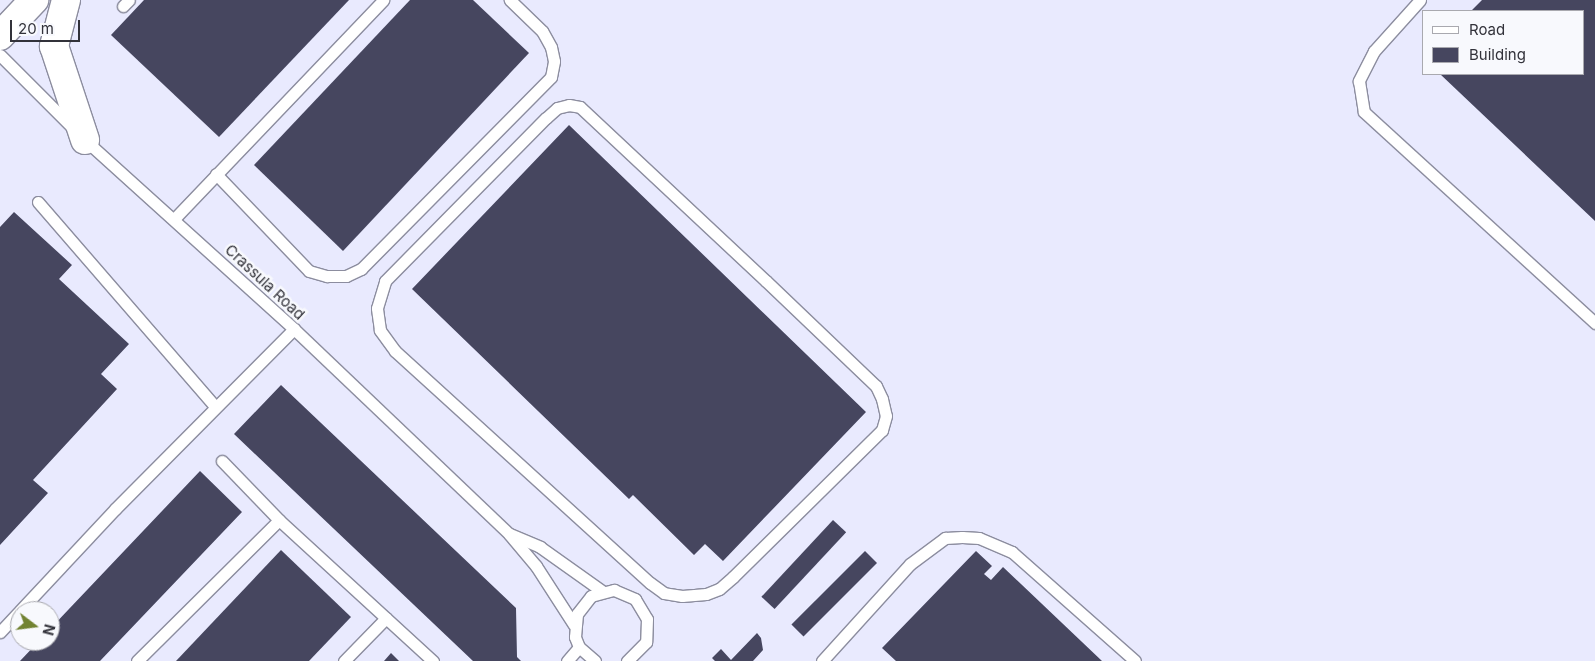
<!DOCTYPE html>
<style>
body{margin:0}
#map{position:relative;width:1595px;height:661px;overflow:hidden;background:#e9eafe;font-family:Inter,sans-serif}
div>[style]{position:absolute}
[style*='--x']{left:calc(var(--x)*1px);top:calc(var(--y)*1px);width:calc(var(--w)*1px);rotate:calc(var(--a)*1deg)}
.building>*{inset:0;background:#46465f;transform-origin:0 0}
.roads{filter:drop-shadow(1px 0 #8c8d9f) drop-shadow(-1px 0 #8c8d9f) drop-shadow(0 1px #8c8d9f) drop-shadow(0 -1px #8c8d9f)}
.service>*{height:11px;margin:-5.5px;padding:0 5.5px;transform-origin:5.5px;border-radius:5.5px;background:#fff}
.tertiary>*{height:28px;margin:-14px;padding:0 14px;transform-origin:14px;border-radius:14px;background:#fff}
span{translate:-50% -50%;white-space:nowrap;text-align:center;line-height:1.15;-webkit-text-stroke:5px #f8f9fd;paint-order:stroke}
.street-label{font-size:15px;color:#32323a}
.legend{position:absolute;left:1422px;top:10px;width:162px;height:65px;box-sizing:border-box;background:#f8f9fd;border:1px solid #a9a9af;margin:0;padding:6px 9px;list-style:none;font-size:15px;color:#32323a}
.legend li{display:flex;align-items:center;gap:10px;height:25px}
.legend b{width:25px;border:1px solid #a9a9af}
.north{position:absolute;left:10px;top:601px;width:50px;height:50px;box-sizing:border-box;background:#f8f9fd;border:1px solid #a9a9af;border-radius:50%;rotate:105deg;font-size:14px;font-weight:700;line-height:20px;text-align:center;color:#32323a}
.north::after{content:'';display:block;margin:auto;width:18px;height:22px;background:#728332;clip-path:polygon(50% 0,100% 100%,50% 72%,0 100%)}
.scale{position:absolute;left:10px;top:20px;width:70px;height:22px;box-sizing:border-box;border:2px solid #32323a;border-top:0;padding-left:6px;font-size:15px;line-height:18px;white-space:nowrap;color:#32323a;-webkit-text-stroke:4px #f8f9fd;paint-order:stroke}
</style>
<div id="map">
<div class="building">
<div style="clip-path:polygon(144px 0,349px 0,219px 137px,111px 35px)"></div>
<div style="clip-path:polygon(410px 0,473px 0,529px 53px,343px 251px,254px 165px)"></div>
<div style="clip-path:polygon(1482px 0,1595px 0,1595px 221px,1440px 74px,1584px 74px,1584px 11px,1471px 11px)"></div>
<div style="clip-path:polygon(569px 125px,866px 412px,723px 561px,705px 544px,694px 555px,633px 495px,629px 499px,412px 289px)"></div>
<div style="clip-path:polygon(14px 212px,72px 265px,59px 279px,129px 344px,101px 374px,117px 389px,33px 480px,48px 493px,0 545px,0 227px)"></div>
<div style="clip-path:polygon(281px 385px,516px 608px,517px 657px,521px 661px,473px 661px,234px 434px)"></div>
<div style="clip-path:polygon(200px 471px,242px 512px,100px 661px,20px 661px,39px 641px,50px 641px,50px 629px)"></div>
<div style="left:833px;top:520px;width:18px;height:105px;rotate:43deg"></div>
<div style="clip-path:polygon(281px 550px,351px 617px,309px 661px,176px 661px)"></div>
<div style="left:865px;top:551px;width:17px;height:104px;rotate:45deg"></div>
<div style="clip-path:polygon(976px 551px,992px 566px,984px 574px,991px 580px,1003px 567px,1102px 661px,896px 661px,882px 648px)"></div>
<div style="clip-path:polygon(757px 633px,761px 638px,763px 650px,753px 661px,715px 661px,712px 658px,721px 649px,731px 660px)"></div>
<div style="clip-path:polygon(391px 653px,399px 661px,384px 661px)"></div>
</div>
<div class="roads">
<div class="service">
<div style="--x:1420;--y:0;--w:69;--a:132"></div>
<div style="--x:1374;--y:51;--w:34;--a:117"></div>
<div style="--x:1359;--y:81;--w:31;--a:81"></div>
<div style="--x:1364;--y:112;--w:313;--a:42.4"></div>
<div style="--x:123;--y:6;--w:8;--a:-45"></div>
<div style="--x:0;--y:55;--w:105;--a:45"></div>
<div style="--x:569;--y:105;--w:11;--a:10"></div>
<div style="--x:580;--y:107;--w:255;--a:43.1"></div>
<div style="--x:766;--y:281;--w:152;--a:43.7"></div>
<div style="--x:876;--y:386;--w:14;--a:65"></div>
<div style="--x:882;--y:399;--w:17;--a:77"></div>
<div style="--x:886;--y:416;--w:15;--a:106"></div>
<div style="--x:882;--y:430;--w:209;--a:135.4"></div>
<div style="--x:733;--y:577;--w:18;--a:139"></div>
<div style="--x:719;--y:589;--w:14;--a:159"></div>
<div style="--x:706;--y:594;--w:24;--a:175"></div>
<div style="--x:682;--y:596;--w:18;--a:-171"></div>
<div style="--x:664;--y:593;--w:17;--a:-144"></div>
<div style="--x:650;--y:583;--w:345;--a:-137.7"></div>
<div style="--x:395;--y:351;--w:26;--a:-126"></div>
<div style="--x:380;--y:330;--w:22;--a:-98"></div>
<div style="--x:377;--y:308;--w:28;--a:-73"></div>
<div style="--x:385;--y:281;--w:229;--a:-45.4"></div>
<div style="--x:546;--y:118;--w:15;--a:-42"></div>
<div style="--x:557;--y:108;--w:12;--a:-14"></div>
<div style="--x:85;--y:140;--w:282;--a:42.1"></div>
<div style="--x:294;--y:329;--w:297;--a:43.6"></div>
<div style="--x:509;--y:534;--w:42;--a:49.8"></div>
<div style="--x:536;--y:566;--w:70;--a:57.2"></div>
<div style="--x:216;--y:174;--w:134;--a:46.2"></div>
<div style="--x:309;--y:271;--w:19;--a:16"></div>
<div style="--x:327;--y:276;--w:19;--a:0"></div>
<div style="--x:346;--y:276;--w:17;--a:-25"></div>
<div style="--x:361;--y:269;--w:270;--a:-45.3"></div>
<div style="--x:551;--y:77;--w:16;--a:-79"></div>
<div style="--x:554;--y:61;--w:14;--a:-102"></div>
<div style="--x:551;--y:47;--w:18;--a:-119"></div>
<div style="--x:542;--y:31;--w:45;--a:-135.9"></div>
<div style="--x:38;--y:202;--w:270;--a:49.1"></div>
<div style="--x:174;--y:219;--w:303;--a:-46.3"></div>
<div style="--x:222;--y:461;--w:82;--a:46"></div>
<div style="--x:279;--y:520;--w:209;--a:42.5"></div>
<div style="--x:510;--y:534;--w:33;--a:23"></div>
<div style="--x:540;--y:547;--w:76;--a:35.4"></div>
<div style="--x:0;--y:632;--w:168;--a:-46.9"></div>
<div style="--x:115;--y:509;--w:254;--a:-45.2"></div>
<div style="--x:137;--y:661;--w:200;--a:-44.8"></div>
<div style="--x:344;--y:661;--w:60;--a:-45.7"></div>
<div style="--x:567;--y:661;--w:18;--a:-49"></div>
<div style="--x:595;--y:661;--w:21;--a:-139"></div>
<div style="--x:579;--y:647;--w:11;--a:-112"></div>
<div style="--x:575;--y:637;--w:23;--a:-85"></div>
<div style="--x:577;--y:614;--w:23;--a:-52"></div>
<div style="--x:591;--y:596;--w:24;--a:-15"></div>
<div style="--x:614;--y:590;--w:23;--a:23"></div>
<div style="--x:635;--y:599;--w:23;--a:59"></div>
<div style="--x:647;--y:619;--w:23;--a:92"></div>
<div style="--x:646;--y:642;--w:27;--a:135"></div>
<div style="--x:822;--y:661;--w:131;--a:-47.8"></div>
<div style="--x:910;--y:564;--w:44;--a:-36.6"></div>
<div style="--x:945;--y:538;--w:17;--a:-3"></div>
<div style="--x:962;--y:537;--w:17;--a:3"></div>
<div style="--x:979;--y:538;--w:36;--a:23"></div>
<div style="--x:1012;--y:552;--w:164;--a:41.5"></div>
</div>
<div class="tertiary">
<div style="--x:66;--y:0;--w:48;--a:104.6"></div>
<div style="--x:54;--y:46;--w:99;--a:71.7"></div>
<div style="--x:0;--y:36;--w:50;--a:-46.6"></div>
</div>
</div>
<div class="street-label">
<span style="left:265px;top:282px;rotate:43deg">Crassula Road</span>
</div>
<ul class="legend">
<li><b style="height:6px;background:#fff"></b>Road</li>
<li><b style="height:14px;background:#46465f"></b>Building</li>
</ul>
<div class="north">N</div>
<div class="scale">20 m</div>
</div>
